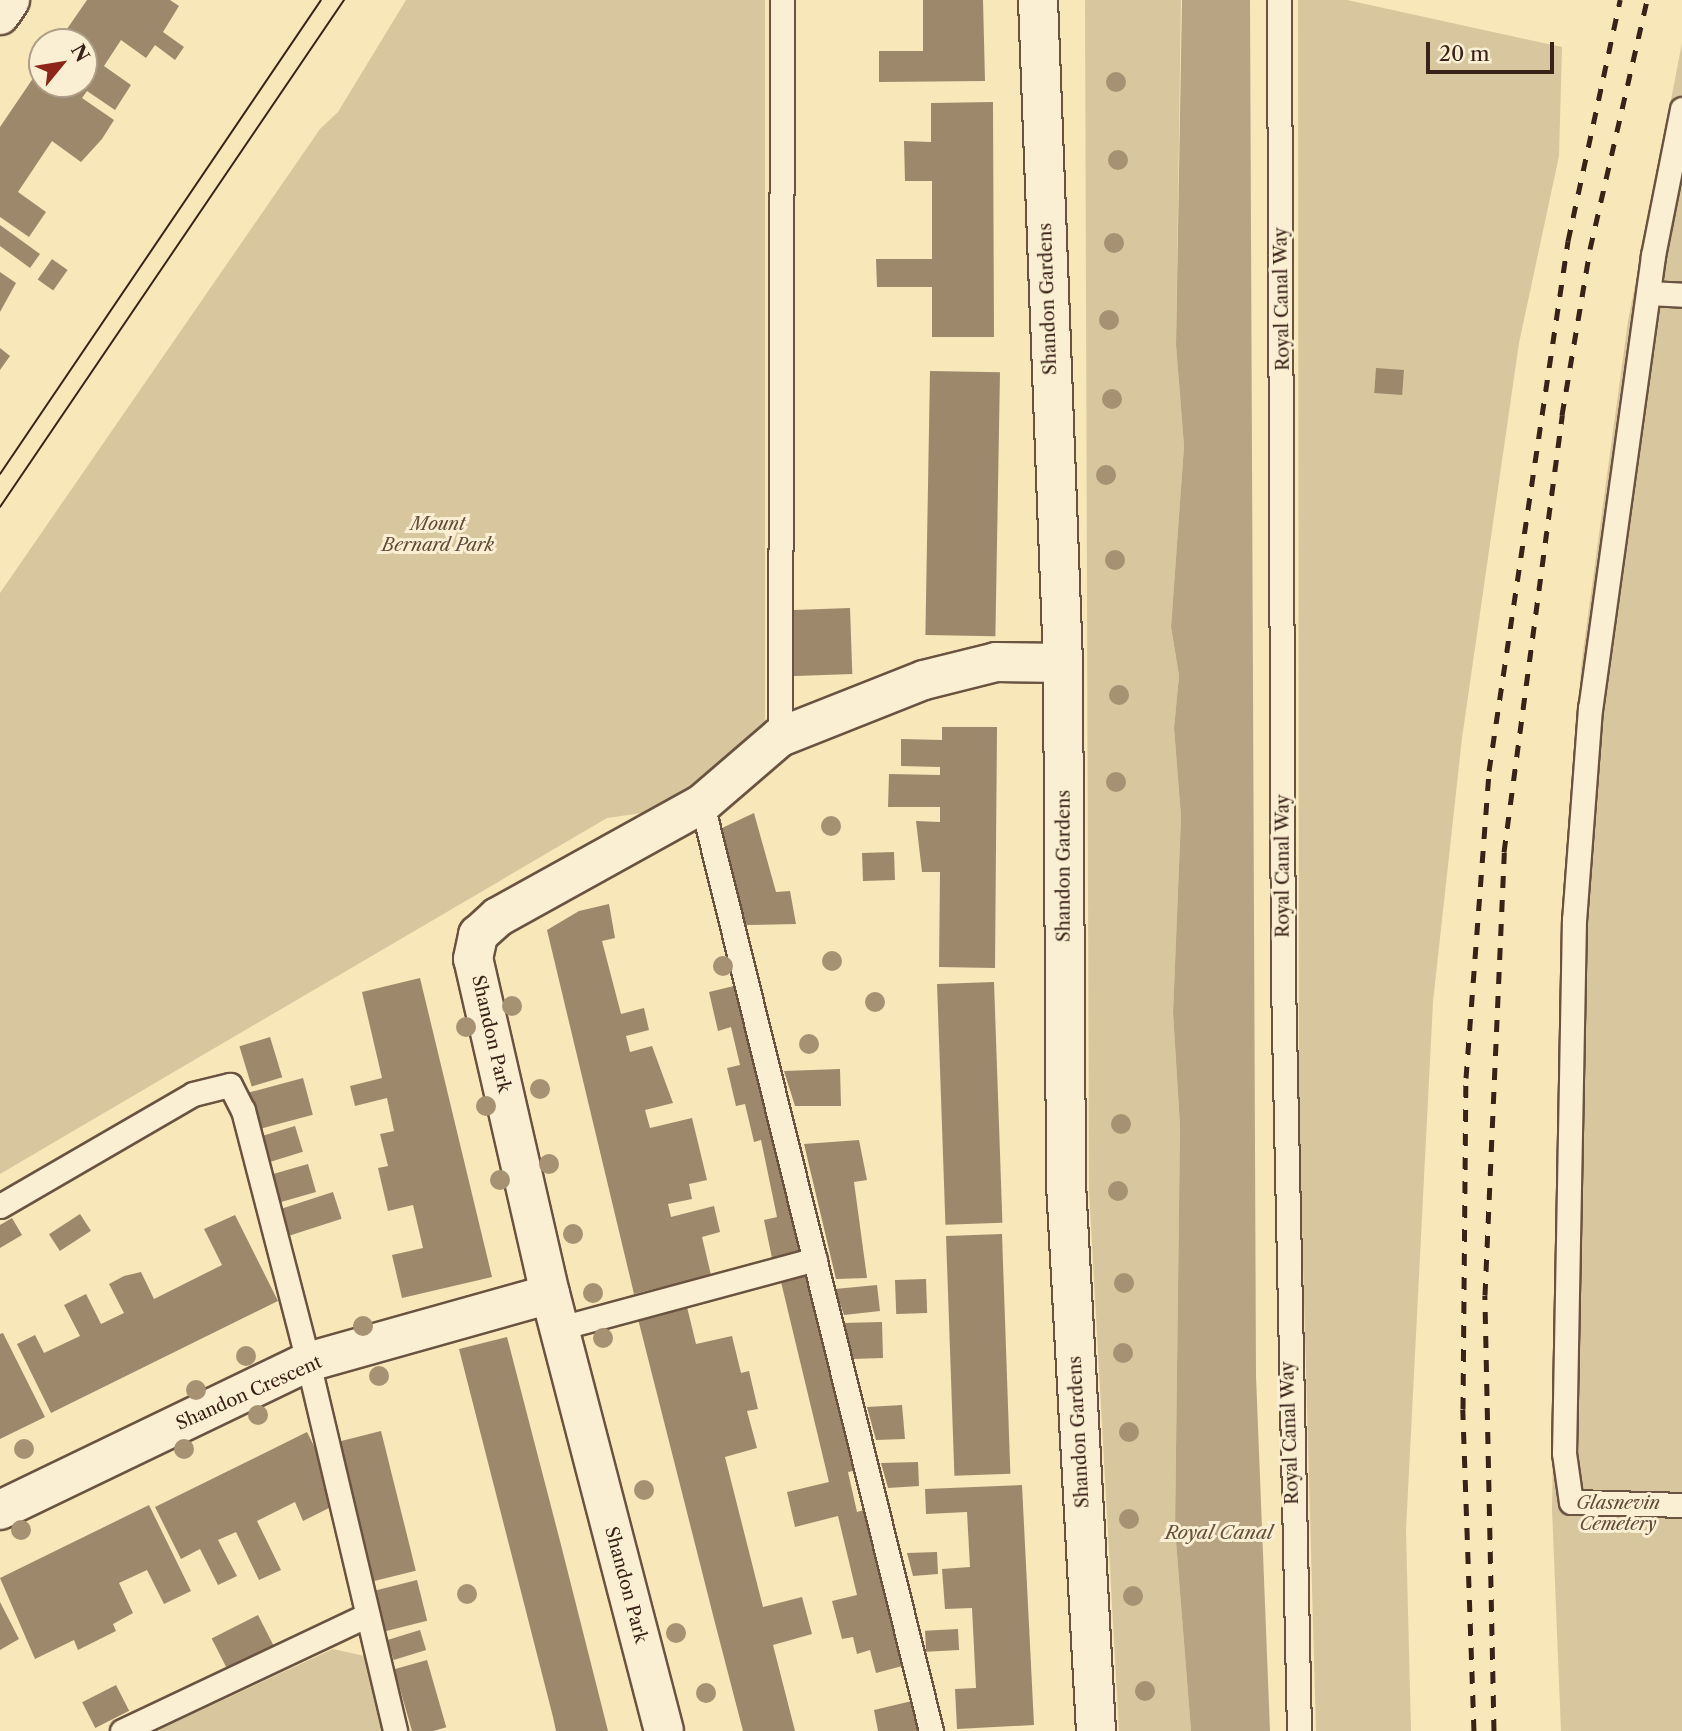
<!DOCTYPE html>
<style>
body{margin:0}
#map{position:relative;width:1682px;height:1731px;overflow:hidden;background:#f8e7b9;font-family:"Libre Caslon Text",serif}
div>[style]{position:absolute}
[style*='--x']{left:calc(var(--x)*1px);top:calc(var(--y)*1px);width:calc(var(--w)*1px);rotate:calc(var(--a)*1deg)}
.green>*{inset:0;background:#d8c69e}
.water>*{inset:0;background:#b8a483}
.building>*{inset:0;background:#9d886c;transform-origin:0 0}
.roads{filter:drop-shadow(2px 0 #6a5341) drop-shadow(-2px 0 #6a5341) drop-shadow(0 2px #6a5341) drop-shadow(0 -2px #6a5341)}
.lane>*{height:23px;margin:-11.5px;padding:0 11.5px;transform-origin:11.5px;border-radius:11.5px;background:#faefd2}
.street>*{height:38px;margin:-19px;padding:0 19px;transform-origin:19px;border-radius:19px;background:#faefd2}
.tram>*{height:2px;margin:-1px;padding:0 1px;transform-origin:1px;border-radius:1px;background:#3b2219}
.rail>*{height:5px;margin-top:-2.5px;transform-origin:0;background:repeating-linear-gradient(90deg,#3b2219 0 12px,transparent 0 24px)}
.trees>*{width:20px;height:20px;margin:-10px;border-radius:50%;background:#a69173}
span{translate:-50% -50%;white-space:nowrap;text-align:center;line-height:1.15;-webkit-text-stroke:6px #faefd2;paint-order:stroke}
.street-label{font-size:18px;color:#3b2219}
.park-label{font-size:18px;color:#624b3a;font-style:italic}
.water-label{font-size:19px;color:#67503e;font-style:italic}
.north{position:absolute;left:28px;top:28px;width:70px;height:70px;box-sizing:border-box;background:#faefd2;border:2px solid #ae9d88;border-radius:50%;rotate:60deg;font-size:19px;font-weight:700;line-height:28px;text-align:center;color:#3b2219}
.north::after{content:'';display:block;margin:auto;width:24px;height:32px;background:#8f2418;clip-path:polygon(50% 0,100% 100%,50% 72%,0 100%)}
.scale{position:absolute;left:1426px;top:42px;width:128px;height:32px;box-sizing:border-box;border:4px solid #3b2219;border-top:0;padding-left:9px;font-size:21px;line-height:24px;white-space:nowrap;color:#3b2219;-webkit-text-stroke:5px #faefd2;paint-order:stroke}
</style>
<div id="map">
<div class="green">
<div style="clip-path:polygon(406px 0,765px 0,765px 724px,711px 783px,649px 812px,607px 818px,0 1174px,0 593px,320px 129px,338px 112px)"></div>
<div style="clip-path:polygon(1085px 0,1181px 0,1176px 345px,1184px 446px,1171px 627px,1179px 676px,1174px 728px,1181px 817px,1173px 1013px,1180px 1126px,1175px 1529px,1191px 1731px,1119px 1731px,1089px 1190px)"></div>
<div style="clip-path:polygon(1298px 0,1347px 0,1562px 47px,1559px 156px,1519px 343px,1462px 738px,1433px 1002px,1406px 1530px,1411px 1731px,1316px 1731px,1299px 1120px)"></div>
<div style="clip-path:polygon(1682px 43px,1682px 1731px,1561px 1731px,1552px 1509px,1561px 985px,1581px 667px,1628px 321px)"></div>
<div style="clip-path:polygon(333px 1649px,369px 1657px,386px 1731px,156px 1731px)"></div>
</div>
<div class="water">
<div style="clip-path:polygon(1182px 0,1250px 0,1256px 1376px,1270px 1731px,1191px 1731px,1175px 1529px,1180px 1126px,1173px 1013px,1181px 817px,1174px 728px,1179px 676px,1171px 627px,1184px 446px,1176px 345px)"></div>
</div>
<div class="building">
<div style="clip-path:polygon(87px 0,170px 0,179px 6px,163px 32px,184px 47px,175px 60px,155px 45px,146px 58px,121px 40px,104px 66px,131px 85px,115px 110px,87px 91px,82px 98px,114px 120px,102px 139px,81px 162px,52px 141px,18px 192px,46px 212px,29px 237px,0 217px,0 127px,42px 65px,42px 84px,84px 84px,84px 42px,58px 42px)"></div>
<div style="clip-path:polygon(923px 0,983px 0,985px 81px,879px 82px,879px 51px,923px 51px)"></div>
<div style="clip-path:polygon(993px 102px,994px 337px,932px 337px,932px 287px,877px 287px,876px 259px,932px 259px,932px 181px,905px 181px,904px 141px,931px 142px,931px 103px)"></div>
<div style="clip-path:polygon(0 225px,40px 254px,30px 268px,0 246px)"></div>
<div style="left:52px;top:259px;width:19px;height:25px;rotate:35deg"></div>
<div style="clip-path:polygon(0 272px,16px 283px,0 312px)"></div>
<div style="clip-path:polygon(0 348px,10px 356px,0 370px)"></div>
<div style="left:1376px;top:368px;width:28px;height:25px;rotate:4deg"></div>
<div style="left:930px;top:371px;width:70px;height:264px;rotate:1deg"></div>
<div style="left:850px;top:608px;width:66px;height:64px;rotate:88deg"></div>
<div style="clip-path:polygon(942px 727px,997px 727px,995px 968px,939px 967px,940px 872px,922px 872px,916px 821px,940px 822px,940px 807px,888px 807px,889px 774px,940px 775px,940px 767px,901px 766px,901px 739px,942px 740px)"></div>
<div style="clip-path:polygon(754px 813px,776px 892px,790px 891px,796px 924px,746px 925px,722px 828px)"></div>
<div style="left:894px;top:852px;width:28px;height:32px;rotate:88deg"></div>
<div style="clip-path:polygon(609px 904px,615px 938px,602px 941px,621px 1014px,644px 1008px,649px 1030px,626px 1036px,630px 1052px,652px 1046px,673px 1103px,645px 1110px,650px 1128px,692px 1118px,707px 1180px,689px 1184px,692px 1199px,668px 1204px,671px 1217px,714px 1206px,720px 1232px,702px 1237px,711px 1275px,634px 1294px,547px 930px,579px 911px)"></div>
<div style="clip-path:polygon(420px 978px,492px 1277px,402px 1298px,392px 1255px,423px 1248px,413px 1205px,388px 1211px,378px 1168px,388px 1166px,380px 1134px,394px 1131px,387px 1098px,355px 1106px,350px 1086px,382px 1078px,362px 992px)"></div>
<div style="left:994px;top:982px;width:241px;height:57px;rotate:88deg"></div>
<div style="clip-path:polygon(738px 985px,801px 1251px,772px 1258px,764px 1220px,777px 1217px,761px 1140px,754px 1142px,745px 1104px,736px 1106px,727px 1068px,740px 1065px,731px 1027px,718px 1031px,709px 992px)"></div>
<div style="left:270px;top:1037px;width:42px;height:32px;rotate:73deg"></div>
<div style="clip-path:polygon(840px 1069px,841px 1106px,795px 1106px,784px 1071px)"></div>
<div style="left:303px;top:1078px;width:38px;height:58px;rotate:75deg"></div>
<div style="left:295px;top:1126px;width:27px;height:37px;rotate:73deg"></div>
<div style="clip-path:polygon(859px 1140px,867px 1180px,854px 1182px,867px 1278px,836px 1279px,804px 1144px)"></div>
<div style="left:308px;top:1164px;width:29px;height:40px;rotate:74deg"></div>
<div style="left:333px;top:1192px;width:28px;height:56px;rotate:72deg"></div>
<div style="left:80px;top:1214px;width:20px;height:37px;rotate:57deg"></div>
<div style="clip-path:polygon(235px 1215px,278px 1301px,51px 1413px,17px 1344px,35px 1335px,44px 1353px,80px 1336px,64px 1305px,86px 1294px,101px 1324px,124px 1313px,109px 1284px,124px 1276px,141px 1272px,154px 1299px,222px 1265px,204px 1229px)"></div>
<div style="clip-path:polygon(12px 1218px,22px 1235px,0 1248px,0 1225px)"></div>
<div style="left:1002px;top:1234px;width:240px;height:56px;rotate:88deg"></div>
<div style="clip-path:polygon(810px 1275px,858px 1470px,848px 1472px,857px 1512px,867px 1509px,906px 1665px,876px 1673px,870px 1650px,857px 1654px,853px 1637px,842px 1639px,832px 1601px,857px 1595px,838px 1516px,795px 1527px,787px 1492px,829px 1482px,781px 1282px)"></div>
<div style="left:926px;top:1279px;width:34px;height:31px;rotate:88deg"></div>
<div style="clip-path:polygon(877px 1285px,880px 1311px,844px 1315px,835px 1289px)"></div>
<div style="clip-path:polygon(687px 1307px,696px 1344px,732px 1336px,741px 1373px,749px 1371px,758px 1409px,747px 1411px,757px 1448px,725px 1457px,763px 1607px,802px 1597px,812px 1634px,773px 1645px,795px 1731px,743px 1731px,714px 1619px,638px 1319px)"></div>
<div style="clip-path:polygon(882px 1322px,883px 1358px,852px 1359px,843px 1323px)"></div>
<div style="clip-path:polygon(3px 1333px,45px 1417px,0 1439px,0 1334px)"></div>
<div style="clip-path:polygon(507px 1337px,560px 1541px,608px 1731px,556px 1731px,553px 1717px,459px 1349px)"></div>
<div style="clip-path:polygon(902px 1405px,905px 1439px,876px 1440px,867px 1407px)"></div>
<div style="left:381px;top:1431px;width:144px;height:45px;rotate:76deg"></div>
<div style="clip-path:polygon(307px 1432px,331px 1480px,333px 1506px,303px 1521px,295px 1502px,257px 1521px,281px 1570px,259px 1580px,236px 1532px,218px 1540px,237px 1576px,218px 1585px,200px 1549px,181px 1559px,155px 1507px)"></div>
<div style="clip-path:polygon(918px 1462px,919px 1486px,888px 1488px,881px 1463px)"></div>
<div style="clip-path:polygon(1022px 1485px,1034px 1725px,957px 1729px,955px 1689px,976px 1688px,972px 1608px,945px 1609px,942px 1569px,970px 1567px,967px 1512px,926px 1514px,925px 1489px)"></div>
<div style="clip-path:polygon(149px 1505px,191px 1591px,164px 1604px,147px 1570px,119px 1583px,133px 1613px,113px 1624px,116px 1631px,78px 1650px,74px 1640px,35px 1659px,0 1578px)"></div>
<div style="clip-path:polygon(937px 1552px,938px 1574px,913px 1576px,907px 1553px)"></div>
<div style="left:417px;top:1580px;width:42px;height:46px;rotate:76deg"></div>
<div style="clip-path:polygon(0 1602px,19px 1639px,0 1650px)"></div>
<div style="left:258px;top:1615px;width:37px;height:52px;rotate:63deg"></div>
<div style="left:958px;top:1629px;width:21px;height:33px;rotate:87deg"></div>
<div style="left:420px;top:1630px;width:21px;height:34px;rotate:73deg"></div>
<div style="left:427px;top:1660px;width:70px;height:34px;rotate:74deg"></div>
<div style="left:116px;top:1685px;width:29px;height:38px;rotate:63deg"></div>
<div style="clip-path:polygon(912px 1701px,919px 1731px,878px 1731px,874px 1710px)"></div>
</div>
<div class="roads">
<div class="lane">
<div style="--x:1279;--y:0;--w:981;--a:89.77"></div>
<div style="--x:1283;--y:981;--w:750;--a:88.78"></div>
<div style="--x:1682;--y:109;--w:150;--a:101.2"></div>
<div style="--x:1653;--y:256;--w:456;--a:97.9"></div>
<div style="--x:1590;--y:708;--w:212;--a:94.3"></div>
<div style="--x:1574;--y:919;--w:534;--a:91.07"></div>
<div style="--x:1564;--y:1453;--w:49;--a:81.9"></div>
<div style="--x:1571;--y:1502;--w:111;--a:1.5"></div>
<div style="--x:1649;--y:293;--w:33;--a:3"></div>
<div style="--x:780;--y:737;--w:737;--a:-89.84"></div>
<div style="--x:702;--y:804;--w:955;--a:76.12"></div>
<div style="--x:0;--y:1206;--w:223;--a:-30.1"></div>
<div style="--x:193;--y:1094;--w:38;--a:-14"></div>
<div style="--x:230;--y:1085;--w:28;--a:63"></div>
<div style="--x:243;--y:1110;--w:260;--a:75.5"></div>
<div style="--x:308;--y:1362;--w:379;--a:76.7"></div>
<div style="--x:560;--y:1328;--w:264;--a:-15.1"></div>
<div style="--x:122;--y:1731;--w:271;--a:-25.3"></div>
</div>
<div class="street">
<div style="--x:1038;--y:0;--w:663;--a:87.84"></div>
<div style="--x:1063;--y:663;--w:521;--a:89.67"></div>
<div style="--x:1066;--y:1184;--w:548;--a:86.86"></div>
<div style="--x:0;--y:15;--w:18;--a:-56"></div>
<div style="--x:0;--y:1510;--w:342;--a:-25.7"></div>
<div style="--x:308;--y:1362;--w:251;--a:-15.7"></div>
<div style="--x:664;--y:1731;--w:452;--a:-104.6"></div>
<div style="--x:550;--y:1294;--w:344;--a:-102.9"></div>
<div style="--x:473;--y:959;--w:25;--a:-78"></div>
<div style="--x:478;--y:935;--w:27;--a:-42"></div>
<div style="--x:498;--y:917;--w:233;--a:-29"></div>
<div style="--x:702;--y:804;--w:103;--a:-40.7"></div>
<div style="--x:780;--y:737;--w:155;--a:-21.6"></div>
<div style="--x:924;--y:680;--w:74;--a:-14"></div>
<div style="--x:996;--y:662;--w:67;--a:0.9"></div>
</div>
</div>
<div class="tram">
<div style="--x:0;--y:474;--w:572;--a:-55.89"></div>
<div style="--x:0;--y:507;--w:613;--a:-55.84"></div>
</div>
<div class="rail">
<div style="--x:1474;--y:1731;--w:322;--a:-92"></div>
<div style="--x:1463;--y:1409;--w:331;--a:-89.5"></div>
<div style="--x:1466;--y:1078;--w:308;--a:-85.7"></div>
<div style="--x:1489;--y:771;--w:536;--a:-81.52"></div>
<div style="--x:1568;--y:241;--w:247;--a:-77.8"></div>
<div style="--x:1494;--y:1731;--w:436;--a:-91.2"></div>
<div style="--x:1485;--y:1295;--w:443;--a:-87.5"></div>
<div style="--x:1504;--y:852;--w:441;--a:-82.4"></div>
<div style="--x:1562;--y:415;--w:168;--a:-80.4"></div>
<div style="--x:1590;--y:249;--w:255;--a:-77.1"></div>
</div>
<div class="trees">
<div style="left:1116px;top:82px"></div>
<div style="left:1118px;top:160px"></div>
<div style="left:1114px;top:243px"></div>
<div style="left:1109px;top:320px"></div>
<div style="left:1112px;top:399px"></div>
<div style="left:1106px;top:475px"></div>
<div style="left:1115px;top:560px"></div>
<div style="left:1119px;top:695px"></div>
<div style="left:1116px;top:782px"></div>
<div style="left:831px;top:826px"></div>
<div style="left:832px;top:961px"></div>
<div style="left:723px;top:966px"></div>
<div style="left:875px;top:1002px"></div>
<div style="left:512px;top:1006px"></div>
<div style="left:466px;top:1027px"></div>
<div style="left:809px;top:1044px"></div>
<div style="left:540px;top:1089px"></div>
<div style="left:486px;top:1106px"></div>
<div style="left:1121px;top:1124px"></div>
<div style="left:549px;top:1164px"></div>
<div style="left:500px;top:1180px"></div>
<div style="left:1118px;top:1191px"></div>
<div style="left:573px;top:1234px"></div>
<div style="left:1124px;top:1283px"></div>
<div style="left:593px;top:1293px"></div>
<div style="left:363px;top:1326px"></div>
<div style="left:603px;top:1338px"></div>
<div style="left:1123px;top:1353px"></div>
<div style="left:246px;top:1356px"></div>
<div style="left:379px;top:1376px"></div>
<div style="left:196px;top:1390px"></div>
<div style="left:258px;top:1415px"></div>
<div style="left:1129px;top:1432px"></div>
<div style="left:24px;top:1449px"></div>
<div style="left:184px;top:1449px"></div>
<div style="left:644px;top:1490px"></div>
<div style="left:1129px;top:1519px"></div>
<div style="left:21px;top:1530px"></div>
<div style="left:467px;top:1594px"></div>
<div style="left:1133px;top:1596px"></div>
<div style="left:676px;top:1633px"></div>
<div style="left:1145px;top:1691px"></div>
<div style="left:706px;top:1693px"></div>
</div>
<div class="street-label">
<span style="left:1048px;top:299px;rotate:-92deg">Shandon Gardens</span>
<span style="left:1282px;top:299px;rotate:-91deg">Royal Canal Way</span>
<span style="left:1064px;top:866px;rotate:-90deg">Shandon Gardens</span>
<span style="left:1283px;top:866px;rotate:-90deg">Royal Canal Way</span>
<span style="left:491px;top:1034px;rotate:77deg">Shandon Park</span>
<span style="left:249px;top:1393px;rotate:-24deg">Shandon Crescent</span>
<span style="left:1079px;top:1432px;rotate:-93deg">Shandon Gardens</span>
<span style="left:1290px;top:1433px;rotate:-92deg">Royal Canal Way</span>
<span style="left:626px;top:1585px;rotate:75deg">Shandon Park</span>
</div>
<div class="park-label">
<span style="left:438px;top:535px">Mount<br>Bernard Park</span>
<span style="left:1618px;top:1514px">Glasnevin<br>Cemetery</span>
</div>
<div class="water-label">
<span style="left:1219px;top:1533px">Royal Canal</span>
</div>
<div class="north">N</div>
<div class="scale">20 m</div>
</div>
